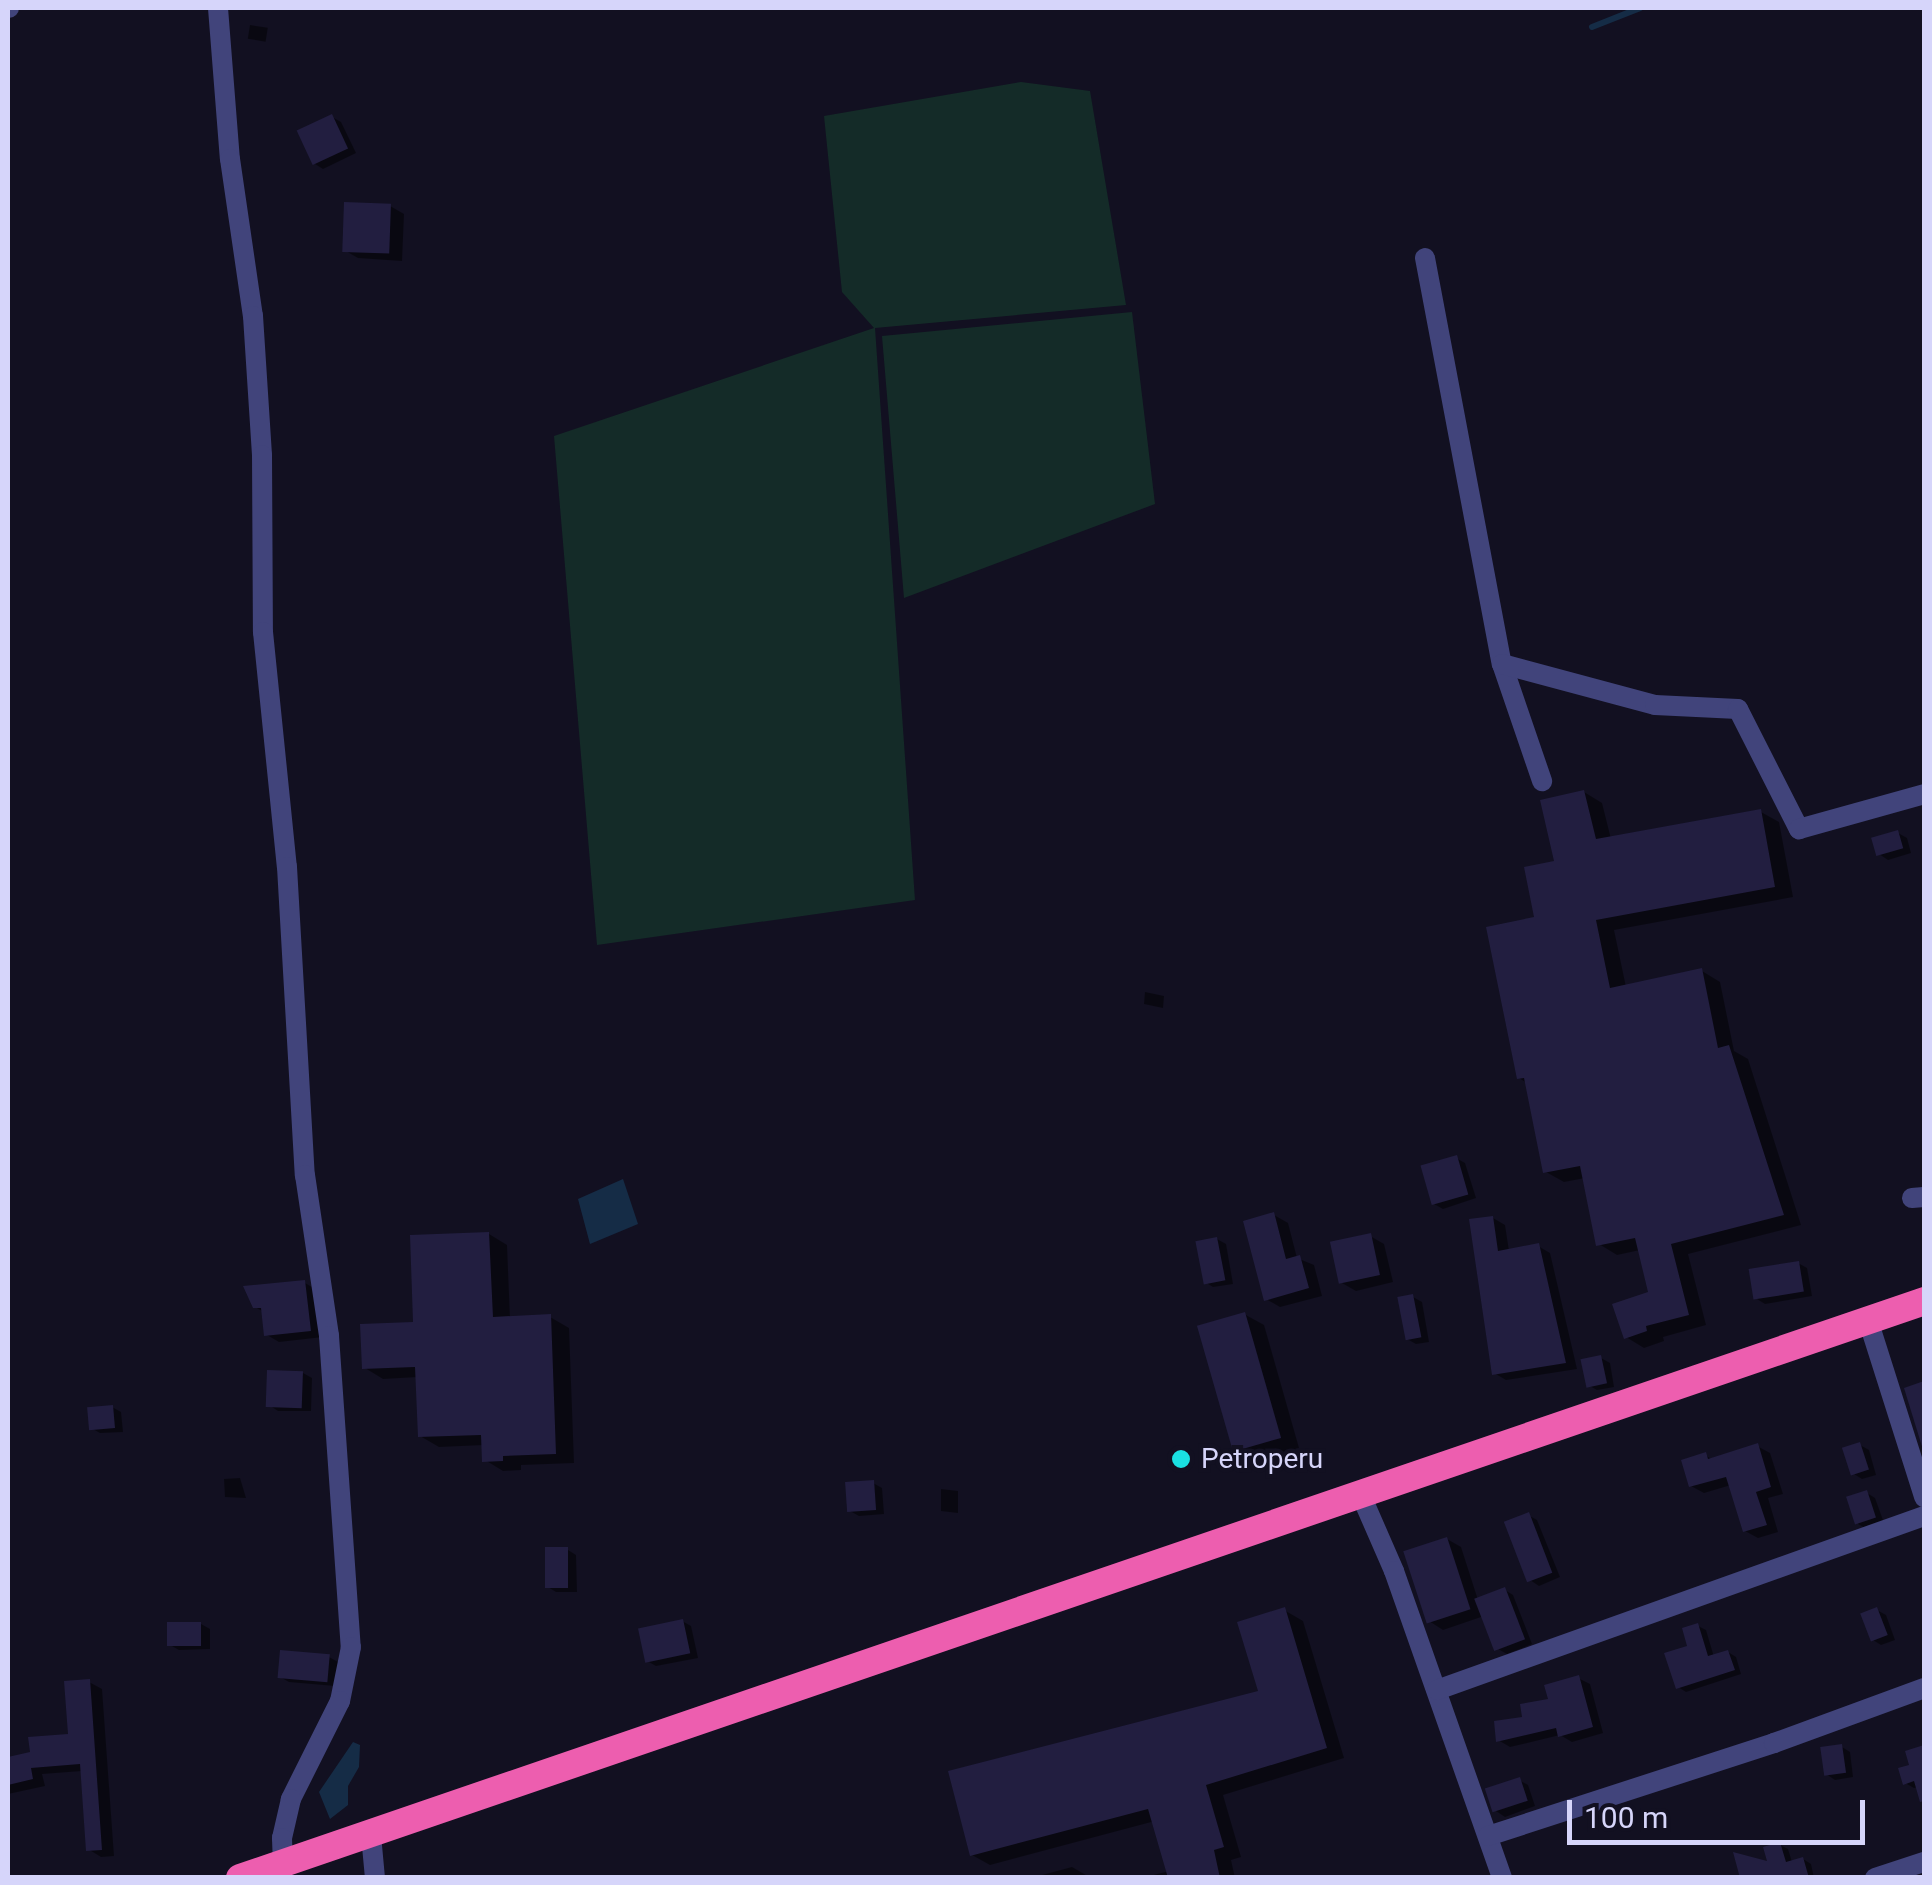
<!DOCTYPE html>
<style>
body{margin:0}
#map{position:relative;width:1932px;height:1885px;overflow:hidden;background:#121021;font-family:Roboto,sans-serif}
div>[style]{position:absolute}
[style*='--x']{left:calc(var(--x)*1px);top:calc(var(--y)*1px);width:calc(var(--w)*1px);rotate:calc(var(--a)*1deg)}
.green>*{inset:0;background:#142b28}
.water>*{inset:0;background:#152c46}
.shadow>*{inset:0;background:#0007;transform-origin:0 0}
.stream>*{height:6px;margin:-3px;padding:0 3px;transform-origin:3px;border-radius:3px;background:#152c46}
.building>*{inset:0;background:#221e40;transform-origin:0 0}
.minor>*{height:20px;margin:-10px;padding:0 10px;transform-origin:10px;border-radius:10px;background:#41447b}
.highway>*{height:28px;margin:-14px;padding:0 14px;transform-origin:14px;border-radius:14px;background:#ed5eaf}
.dots>*{width:28px;height:28px;translate:-50% -50%;box-sizing:border-box;border:5px solid #121021;border-radius:50%}
span{translate:-50% -50%;white-space:nowrap;text-align:center;line-height:1.15;-webkit-text-stroke:9px #121021;paint-order:stroke}
.poi-label{font-size:28px;color:#d6d5fa}
.left{translate:0 -50%;text-align:left}
.frame{position:absolute;inset:0;border:10px solid #d6d5fa;pointer-events:none}
.scale{position:absolute;left:1567px;top:1800px;width:298px;height:45px;box-sizing:border-box;border:5px solid #d6d5fa;border-top:0;padding-left:12px;font-size:30px;line-height:35px;white-space:nowrap;color:#d6d5fa;-webkit-text-stroke:8px #121021;paint-order:stroke}
</style>
<div id="map">
<div class="green">
<div style="clip-path:polygon(1021px 82px,1090px 91px,1126px 305px,875px 328px,915px 900px,597px 945px,554px 436px,874px 328px,842px 292px,824px 116px)"></div>
<div style="clip-path:polygon(1132px 312px,1155px 504px,904px 598px,882px 336px)"></div>
</div>
<div class="water">
<div style="clip-path:polygon(623px 1179px,638px 1224px,590px 1244px,578px 1199px)"></div>
<div style="clip-path:polygon(353px 1742px,360px 1745px,359px 1767px,348px 1786px,348px 1805px,330px 1819px,319px 1792px)"></div>
</div>
<div class="shadow">
<div style="left:250px;top:25px;width:18px;height:14px;rotate:9deg"></div>
<div style="clip-path:polygon(332px 117px,341px 122px,356px 153px,323px 169px,315px 164px)"></div>
<div style="clip-path:polygon(390px 206px,404px 214px,402px 261px,358px 258px,344px 250px)"></div>
<div style="clip-path:polygon(1584px 792px,1602px 803px,1611px 839px,1761px 812px,1779px 822px,1793px 897px,1614px 930px,1626px 987px,1702px 971px,1720px 982px,1734px 1051px,1748px 1059px,1801px 1225px,1688px 1254px,1706px 1325px,1663px 1337px,1664px 1341px,1644px 1348px,1626px 1337px,1651px 1293px,1640px 1250px,1617px 1255px,1599px 1244px,1585px 1178px,1564px 1182px,1546px 1172px,1527px 1083px,1519px 1078px,1537px 919px)"></div>
<div style="clip-path:polygon(1898px 833px,1907px 838px,1911px 853px,1888px 860px,1879px 854px)"></div>
<div style="clip-path:polygon(1145px 992px,1164px 996px,1163px 1008px,1144px 1004px)"></div>
<div style="clip-path:polygon(1456px 1158px,1465px 1163px,1476px 1198px,1443px 1209px,1434px 1204px)"></div>
<div style="clip-path:polygon(1274px 1215px,1288px 1223px,1297px 1258px,1314px 1265px,1322px 1296px,1280px 1307px,1266px 1299px)"></div>
<div style="clip-path:polygon(1493px 1218px,1505px 1225px,1509px 1251px,1538px 1246px,1550px 1253px,1577px 1369px,1506px 1380px,1494px 1373px)"></div>
<div style="clip-path:polygon(489px 1234px,507px 1245px,510px 1319px,550px 1317px,569px 1328px,574px 1463px,521px 1465px,521px 1470px,503px 1471px,485px 1460px,484px 1445px,439px 1447px,420px 1436px,418px 1377px,383px 1379px,365px 1368px,416px 1324px)"></div>
<div style="clip-path:polygon(1370px 1236px,1384px 1244px,1393px 1282px,1356px 1291px,1342px 1283px)"></div>
<div style="clip-path:polygon(1217px 1239px,1226px 1244px,1233px 1284px,1213px 1287px,1205px 1282px)"></div>
<div style="clip-path:polygon(1798px 1263px,1807px 1268px,1812px 1296px,1765px 1304px,1757px 1299px)"></div>
<div style="clip-path:polygon(305px 1283px,317px 1290px,323px 1337px,279px 1342px,267px 1335px,264px 1312px,255px 1307px)"></div>
<div style="clip-path:polygon(1413px 1297px,1422px 1302px,1429px 1342px,1416px 1344px,1407px 1339px)"></div>
<div style="clip-path:polygon(1244px 1314px,1264px 1325px,1299px 1448px,1255px 1461px,1235px 1450px)"></div>
<div style="clip-path:polygon(1601px 1358px,1610px 1363px,1614px 1387px,1597px 1390px,1588px 1385px)"></div>
<div style="clip-path:polygon(303px 1373px,312px 1378px,311px 1411px,278px 1411px,269px 1405px)"></div>
<div style="clip-path:polygon(112px 1407px,121px 1412px,123px 1432px,100px 1433px,91px 1428px)"></div>
<div style="clip-path:polygon(1860px 1445px,1869px 1450px,1876px 1475px,1862px 1479px,1854px 1474px)"></div>
<div style="clip-path:polygon(1757px 1446px,1770px 1453px,1783px 1494px,1768px 1498px,1778px 1532px,1758px 1538px,1745px 1531px,1731px 1485px,1704px 1493px,1691px 1486px,1705px 1455px,1713px 1460px)"></div>
<div style="clip-path:polygon(240px 1478px,246px 1498px,225px 1497px,224px 1479px)"></div>
<div style="clip-path:polygon(873px 1483px,882px 1488px,884px 1514px,859px 1516px,850px 1511px)"></div>
<div style="clip-path:polygon(941px 1489px,958px 1491px,958px 1513px,941px 1511px)"></div>
<div style="clip-path:polygon(1867px 1493px,1875px 1498px,1884px 1523px,1867px 1529px,1858px 1524px)"></div>
<div style="clip-path:polygon(1528px 1515px,1537px 1520px,1560px 1577px,1539px 1586px,1530px 1580px)"></div>
<div style="clip-path:polygon(1447px 1539px,1461px 1547px,1478px 1600px,1505px 1590px,1513px 1595px,1532px 1644px,1507px 1654px,1498px 1649px,1484px 1616px,1443px 1630px,1429px 1621px)"></div>
<div style="clip-path:polygon(568px 1550px,576px 1555px,577px 1592px,556px 1592px,548px 1587px)"></div>
<div style="clip-path:polygon(1284px 1610px,1303px 1621px,1344px 1758px,1223px 1795px,1241px 1857px,1231px 1860px,1235px 1878px,1142px 1878px,1169px 1871px,1155px 1821px,990px 1865px,972px 1855px,1261px 1693px)"></div>
<div style="clip-path:polygon(1877px 1610px,1886px 1615px,1895px 1640px,1881px 1645px,1873px 1640px)"></div>
<div style="clip-path:polygon(682px 1621px,691px 1626px,698px 1658px,656px 1666px,647px 1661px)"></div>
<div style="clip-path:polygon(201px 1624px,210px 1629px,210px 1649px,179px 1650px,170px 1645px)"></div>
<div style="clip-path:polygon(1698px 1626px,1706px 1630px,1714px 1657px,1728px 1652px,1736px 1657px,1741px 1674px,1686px 1692px,1678px 1687px)"></div>
<div style="clip-path:polygon(329px 1657px,338px 1662px,335px 1686px,289px 1682px,280px 1677px)"></div>
<div style="clip-path:polygon(1578px 1678px,1590px 1684px,1603px 1733px,1572px 1742px,1560px 1735px,1510px 1747px,1498px 1740px)"></div>
<div style="clip-path:polygon(89px 1682px,102px 1689px,114px 1856px,101px 1857px,88px 1849px,82px 1771px,42px 1774px,45px 1786px,8px 1794px,8px 1759px,32px 1754px,71px 1737px)"></div>
<div style="clip-path:polygon(1842px 1747px,1850px 1752px,1853px 1777px,1835px 1780px,1826px 1774px)"></div>
<div style="clip-path:polygon(1924px 1748px,1924px 1785px,1914px 1788px,1905px 1783px,1912px 1766px,1908px 1753px)"></div>
<div style="clip-path:polygon(1519px 1780px,1528px 1785px,1535px 1806px,1505px 1817px,1496px 1811px)"></div>
<div style="clip-path:polygon(1780px 1845px,1788px 1849px,1792px 1862px,1803px 1859px,1811px 1864px,1814px 1878px,1742px 1878px,1771px 1864px)"></div>
<div style="clip-path:polygon(1072px 1867px,1091px 1878px,1031px 1878px)"></div>
</div>
<div class="stream">
<div style="--x:1592;--y:27;--w:52;--a:-21.6"></div>
</div>
<div class="building">
<div style="left:332px;top:114px;width:38px;height:39px;rotate:65deg"></div>
<div style="left:344px;top:202px;width:47px;height:50px;rotate:2deg"></div>
<div style="clip-path:polygon(1584px 790px,1596px 839px,1761px 809px,1775px 887px,1596px 920px,1610px 988px,1702px 968px,1718px 1048px,1729px 1045px,1784px 1215px,1671px 1244px,1689px 1315px,1646px 1326px,1647px 1331px,1624px 1339px,1612px 1304px,1648px 1292px,1635px 1238px,1596px 1246px,1580px 1166px,1543px 1173px,1524px 1078px,1517px 1079px,1486px 927px,1534px 917px,1524px 867px,1554px 861px,1540px 800px)"></div>
<div style="left:1898px;top:830px;width:19px;height:28px;rotate:74deg"></div>
<div style="left:1457px;top:1155px;width:41px;height:38px;rotate:74deg"></div>
<div style="clip-path:polygon(1274px 1212px,1286px 1259px,1300px 1255px,1309px 1288px,1264px 1301px,1243px 1221px)"></div>
<div style="clip-path:polygon(1493px 1216px,1498px 1251px,1539px 1243px,1566px 1363px,1492px 1375px,1469px 1219px)"></div>
<div style="clip-path:polygon(489px 1232px,493px 1317px,551px 1314px,556px 1454px,503px 1456px,503px 1461px,482px 1462px,481px 1435px,418px 1437px,415px 1367px,362px 1369px,360px 1324px,413px 1322px,410px 1235px)"></div>
<div style="left:1371px;top:1233px;width:43px;height:42px;rotate:78deg"></div>
<div style="left:1217px;top:1237px;width:44px;height:22px;rotate:79deg"></div>
<div style="left:1799px;top:1261px;width:31px;height:51px;rotate:81deg"></div>
<div style="clip-path:polygon(305px 1280px,311px 1331px,264px 1336px,261px 1308px,253px 1308px,243px 1286px)"></div>
<div style="left:1413px;top:1294px;width:44px;height:16px;rotate:79deg"></div>
<div style="left:1245px;top:1312px;width:131px;height:50px;rotate:74deg"></div>
<div style="left:1601px;top:1355px;width:29px;height:21px;rotate:78deg"></div>
<div style="left:267px;top:1370px;width:36px;height:37px;rotate:2deg"></div>
<div style="clip-path:polygon(1924px 1381px,1924px 1453px,1904px 1388px)"></div>
<div style="left:113px;top:1405px;width:23px;height:26px;rotate:85deg"></div>
<div style="left:1860px;top:1442px;width:29px;height:19px;rotate:72deg"></div>
<div style="clip-path:polygon(1758px 1443px,1771px 1487px,1756px 1492px,1767px 1525px,1743px 1532px,1726px 1477px,1689px 1487px,1681px 1460px,1706px 1452px,1708px 1459px)"></div>
<div style="left:874px;top:1480px;width:30px;height:29px;rotate:86deg"></div>
<div style="left:1867px;top:1490px;width:29px;height:22px;rotate:72deg"></div>
<div style="left:1529px;top:1512px;width:65px;height:27px;rotate:69deg"></div>
<div style="left:1447px;top:1537px;width:76px;height:46px;rotate:72deg"></div>
<div style="left:545px;top:1547px;width:23px;height:41px"></div>
<div style="left:1505px;top:1587px;width:56px;height:33px;rotate:69deg"></div>
<div style="clip-path:polygon(1285px 1607px,1327px 1748px,1206px 1785px,1224px 1847px,1214px 1850px,1220px 1878px,1168px 1878px,1148px 1809px,970px 1856px,948px 1771px,1258px 1691px,1237px 1622px)"></div>
<div style="left:1877px;top:1607px;width:30px;height:18px;rotate:69deg"></div>
<div style="left:683px;top:1619px;width:35px;height:46px;rotate:78deg"></div>
<div style="left:167px;top:1622px;width:34px;height:24px"></div>
<div style="clip-path:polygon(1698px 1623px,1708px 1656px,1728px 1650px,1735px 1670px,1676px 1689px,1664px 1653px,1687px 1646px,1682px 1628px)"></div>
<div style="left:280px;top:1650px;width:50px;height:28px;rotate:5deg"></div>
<div style="clip-path:polygon(1579px 1675px,1593px 1727px,1558px 1737px,1556px 1728px,1496px 1742px,1494px 1721px,1522px 1717px,1520px 1704px,1548px 1699px,1544px 1685px)"></div>
<div style="clip-path:polygon(90px 1679px,102px 1850px,86px 1851px,80px 1764px,31px 1768px,33px 1779px,8px 1785px,8px 1757px,30px 1752px,28px 1737px,68px 1734px,64px 1681px)"></div>
<div style="left:1842px;top:1744px;width:29px;height:22px;rotate:82deg"></div>
<div style="clip-path:polygon(1924px 1745px,1924px 1801px,1920px 1802px,1914px 1781px,1903px 1785px,1898px 1768px,1909px 1765px,1905px 1751px)"></div>
<div style="left:1520px;top:1777px;width:25px;height:37px;rotate:72deg"></div>
<div style="clip-path:polygon(1780px 1842px,1786px 1862px,1803px 1857px,1809px 1878px,1740px 1878px,1733px 1852px,1767px 1861px,1763px 1847px)"></div>
</div>
<div class="minor">
<div style="--x:8;--y:8;--w:1;--a:0"></div>
<div style="--x:218;--y:8;--w:151;--a:85.5"></div>
<div style="--x:230;--y:159;--w:159;--a:81.7"></div>
<div style="--x:253;--y:316;--w:139;--a:86.3"></div>
<div style="--x:262;--y:455;--w:177;--a:89.7"></div>
<div style="--x:263;--y:632;--w:236;--a:84.2"></div>
<div style="--x:287;--y:867;--w:309;--a:86.7"></div>
<div style="--x:305;--y:1175;--w:163;--a:81.5"></div>
<div style="--x:329;--y:1336;--w:312;--a:86"></div>
<div style="--x:351;--y:1647;--w:55;--a:101.5"></div>
<div style="--x:340;--y:1701;--w:110;--a:116.6"></div>
<div style="--x:291;--y:1799;--w:40;--a:103"></div>
<div style="--x:282;--y:1838;--w:25;--a:88"></div>
<div style="--x:1425;--y:258;--w:413;--a:79.3"></div>
<div style="--x:1502;--y:664;--w:124;--a:71.1"></div>
<div style="--x:1502;--y:664;--w:158;--a:15"></div>
<div style="--x:1655;--y:705;--w:83;--a:2.8"></div>
<div style="--x:1738;--y:709;--w:135;--a:63.1"></div>
<div style="--x:1799;--y:829;--w:130;--a:-15.6"></div>
<div style="--x:1912;--y:1198;--w:12;--a:-5"></div>
<div style="--x:1868;--y:1320;--w:186;--a:72.4"></div>
<div style="--x:1360;--y:1493;--w:85;--a:66.4"></div>
<div style="--x:1394;--y:1571;--w:325;--a:70.6"></div>
<div style="--x:1437;--y:1690;--w:517;--a:-19.66"></div>
<div style="--x:371;--y:1835;--w:43;--a:84.7"></div>
<div style="--x:1488;--y:1836;--w:301;--a:-18"></div>
<div style="--x:1774;--y:1743;--w:160;--a:-20.1"></div>
<div style="--x:1875;--y:1878;--w:52;--a:-18.1"></div>
</div>
<div class="highway">
<div style="--x:240;--y:1878;--w:1780;--a:-18.91"></div>
</div>
<div class="dots">
<div style="left:1181px;top:1459px;background:#1ae0e2"></div>
</div>
<div class="poi-label">
<span class="left" style="left:1201px;top:1459px">Petroperu</span>
</div>
<div class="frame"></div>
<div class="scale">100 m</div>
</div>
